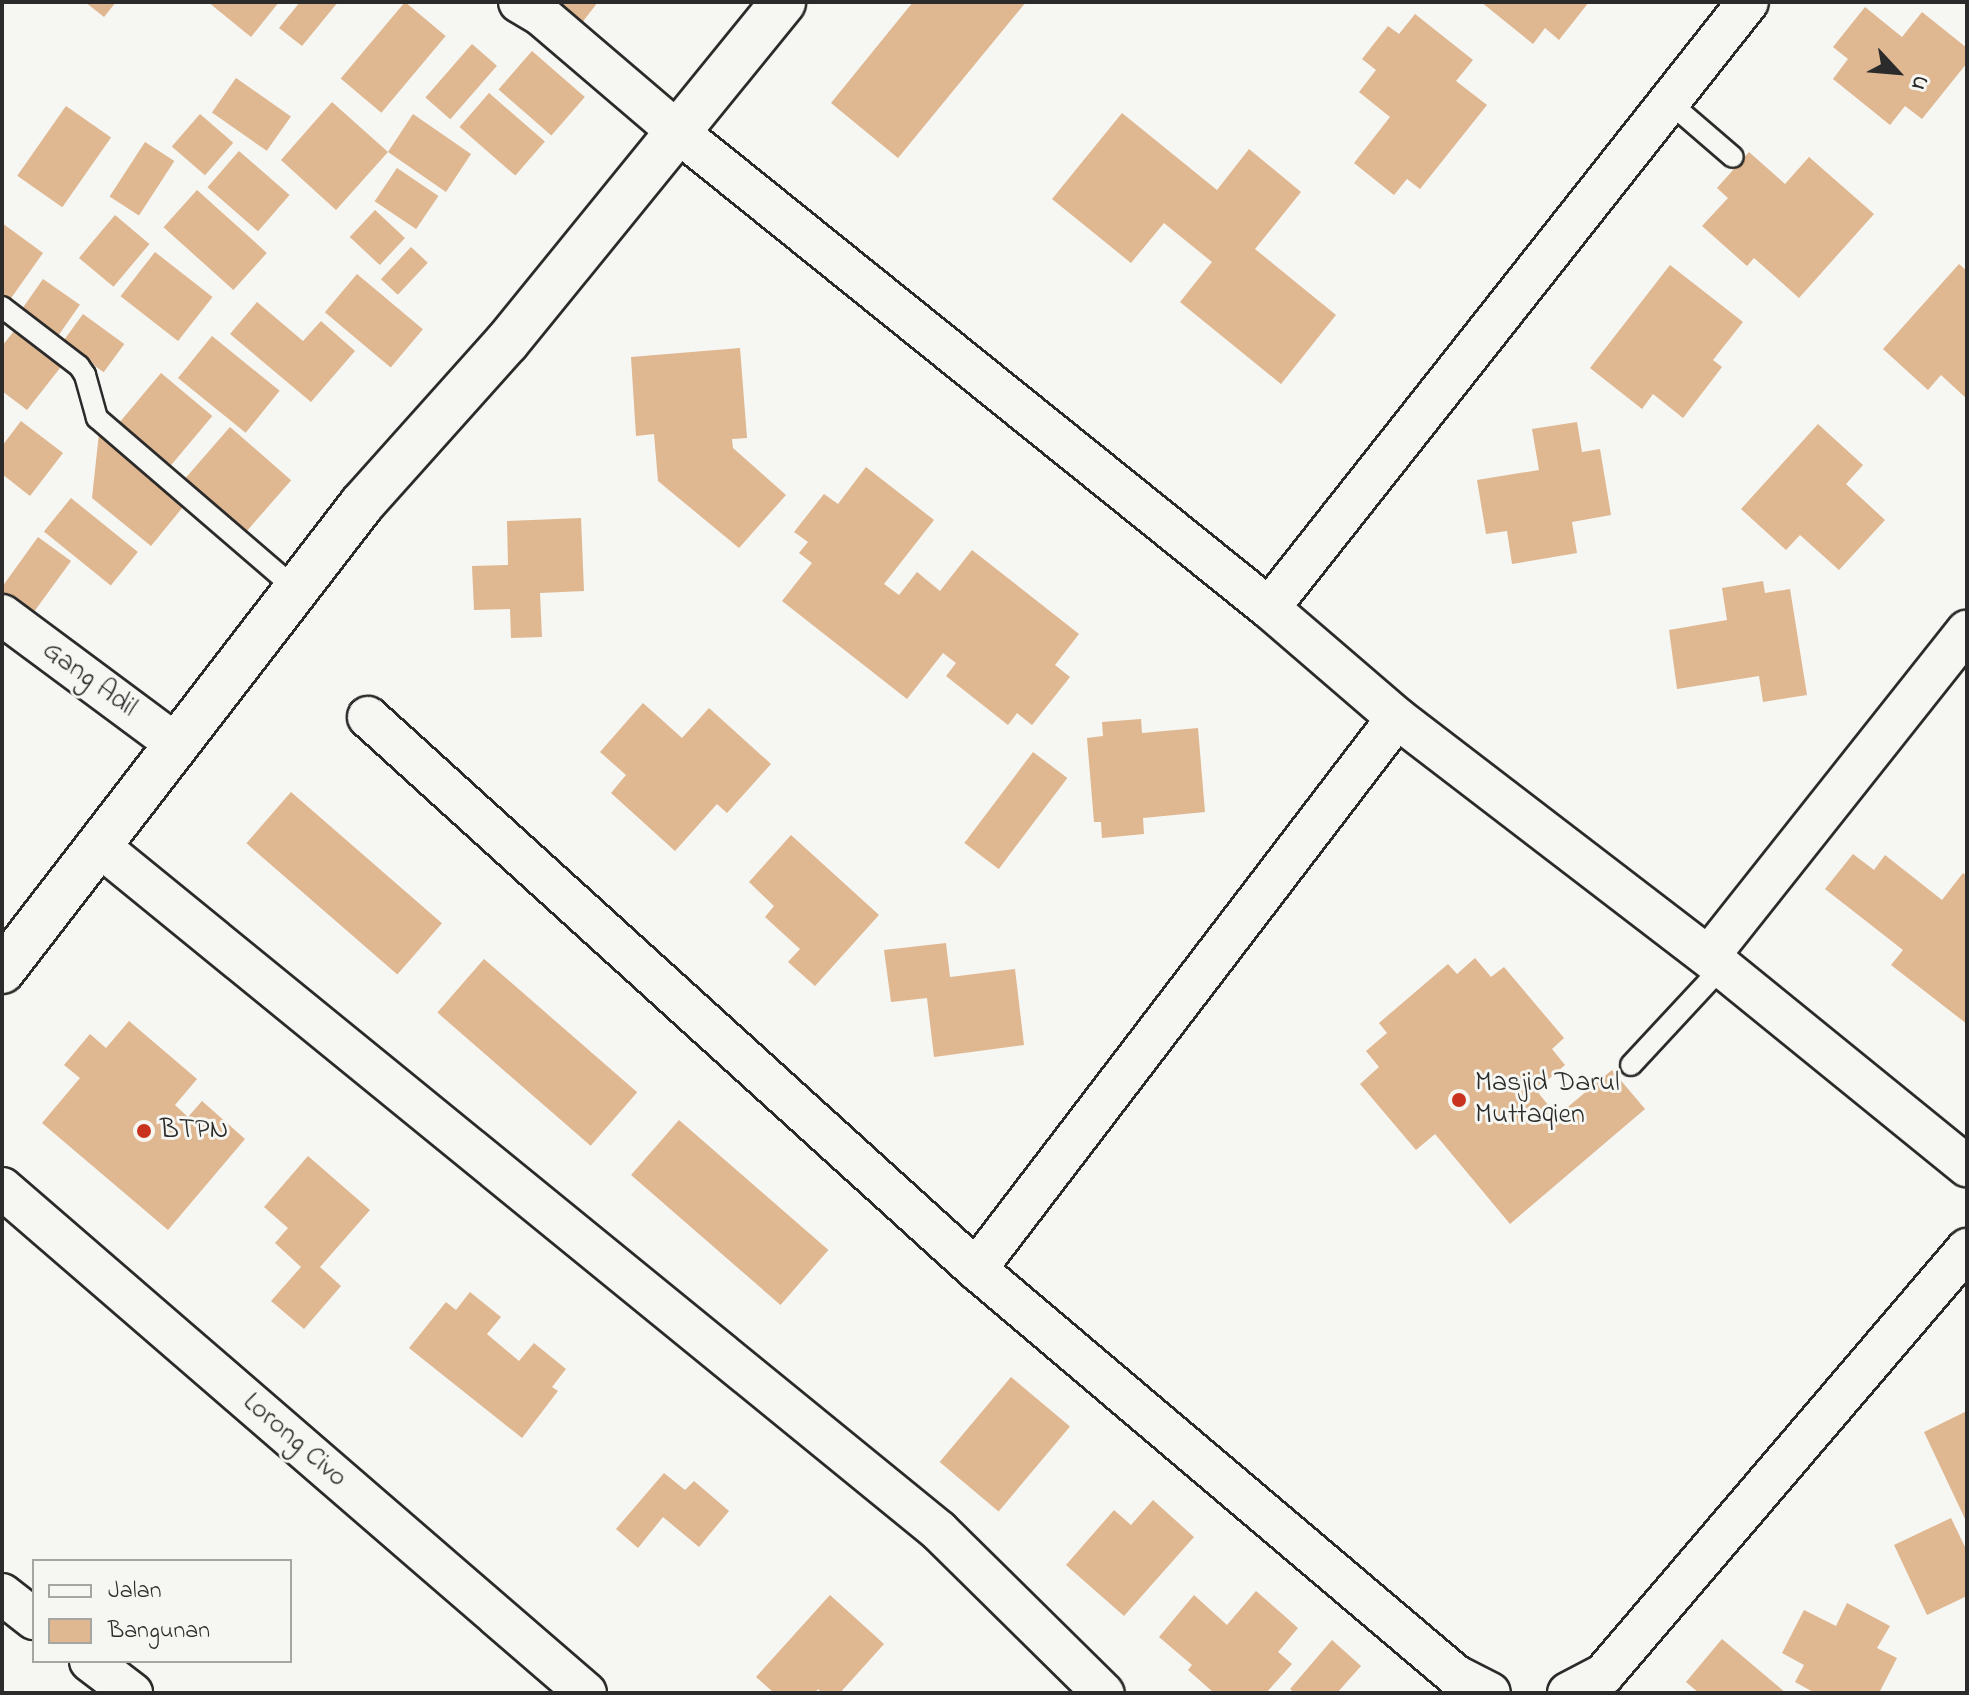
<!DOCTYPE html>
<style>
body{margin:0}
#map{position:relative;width:1969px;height:1695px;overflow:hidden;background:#f6f6f2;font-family:"Indie Flower",sans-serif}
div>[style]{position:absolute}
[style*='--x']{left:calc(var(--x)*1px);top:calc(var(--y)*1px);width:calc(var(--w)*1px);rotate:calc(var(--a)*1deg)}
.building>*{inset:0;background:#dfb790;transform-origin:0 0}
.roads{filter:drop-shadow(2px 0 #2b2b2b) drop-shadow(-2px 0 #2b2b2b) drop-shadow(0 2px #2b2b2b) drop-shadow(0 -2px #2b2b2b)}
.service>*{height:20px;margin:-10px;padding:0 10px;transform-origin:10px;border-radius:10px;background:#f6f6f2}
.minor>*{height:40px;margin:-20px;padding:0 20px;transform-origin:20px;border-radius:20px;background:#f6f6f2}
.secondary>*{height:44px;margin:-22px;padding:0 22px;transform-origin:22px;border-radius:22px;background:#f6f6f2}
.dots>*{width:22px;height:22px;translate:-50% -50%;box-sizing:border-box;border:4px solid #f6f6f2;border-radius:50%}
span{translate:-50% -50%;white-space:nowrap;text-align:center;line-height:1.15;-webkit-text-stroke:6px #f6f6f2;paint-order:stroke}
.street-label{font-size:28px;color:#2b2b2b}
.poi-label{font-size:28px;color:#2b2b2b}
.left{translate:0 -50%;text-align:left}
.frame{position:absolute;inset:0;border:4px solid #2b2b2b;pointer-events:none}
.legend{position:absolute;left:32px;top:1559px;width:260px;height:104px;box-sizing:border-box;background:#f6f6f2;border:2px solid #a5a5a2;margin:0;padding:10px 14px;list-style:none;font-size:24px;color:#2b2b2b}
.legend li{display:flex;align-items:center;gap:16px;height:40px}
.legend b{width:40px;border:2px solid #a5a5a2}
.north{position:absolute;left:1857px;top:32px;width:80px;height:80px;-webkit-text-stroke:6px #f6f6f2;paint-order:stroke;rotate:116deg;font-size:22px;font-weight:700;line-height:32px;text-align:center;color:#2b2b2b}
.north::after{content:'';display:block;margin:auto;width:28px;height:36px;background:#2b2b2b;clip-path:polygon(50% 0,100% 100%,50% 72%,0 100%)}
</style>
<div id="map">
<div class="building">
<div style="clip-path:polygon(85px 2px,116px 2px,104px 17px)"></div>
<div style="clip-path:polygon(208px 2px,279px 2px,251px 37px)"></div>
<div style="clip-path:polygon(300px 2px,338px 2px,302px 46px,279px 28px)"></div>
<div style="left:405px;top:2px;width:53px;height:100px;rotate:40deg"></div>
<div style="clip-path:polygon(553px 2px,598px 2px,574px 33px)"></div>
<div style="clip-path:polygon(913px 2px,1026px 2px,898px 158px,831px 103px)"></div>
<div style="clip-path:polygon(1481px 2px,1589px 2px,1559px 40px,1545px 28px,1533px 44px)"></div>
<div style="clip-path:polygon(1865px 7px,1902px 37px,1922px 12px,1967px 48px,1967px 63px,1922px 119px,1905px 106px,1890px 125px,1833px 79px,1848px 59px,1833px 47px)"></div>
<div style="clip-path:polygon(1415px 14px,1473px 60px,1456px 81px,1487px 105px,1420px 189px,1407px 179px,1394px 195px,1354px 163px,1390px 117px,1359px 92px,1376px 70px,1362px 59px,1388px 26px,1399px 34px)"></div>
<div style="left:472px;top:44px;width:33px;height:71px;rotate:41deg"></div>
<div style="left:532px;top:51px;width:70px;height:51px;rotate:41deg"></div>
<div style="left:236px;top:78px;width:67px;height:42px;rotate:35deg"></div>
<div style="left:489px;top:93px;width:74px;height:45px;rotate:41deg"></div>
<div style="clip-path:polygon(332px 102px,388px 152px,413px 114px,471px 154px,446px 192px,388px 152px,336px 210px,281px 160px)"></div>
<div style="left:66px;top:106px;width:55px;height:85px;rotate:35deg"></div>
<div style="clip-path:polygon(1122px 113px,1217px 190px,1249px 149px,1301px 192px,1255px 249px,1336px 315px,1281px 384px,1180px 302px,1212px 262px,1164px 223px,1131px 263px,1052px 199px)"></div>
<div style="left:200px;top:114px;width:44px;height:43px;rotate:41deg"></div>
<div style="left:145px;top:142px;width:35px;height:65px;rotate:33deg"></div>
<div style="left:239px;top:151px;width:67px;height:48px;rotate:41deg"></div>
<div style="clip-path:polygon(1749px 152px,1785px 184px,1809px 157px,1874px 214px,1799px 298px,1754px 258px,1747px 266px,1702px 226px,1728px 198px,1717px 188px)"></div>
<div style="left:397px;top:168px;width:50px;height:40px;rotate:34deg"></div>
<div style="left:197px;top:190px;width:94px;height:50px;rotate:42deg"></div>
<div style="left:375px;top:210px;width:41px;height:37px;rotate:43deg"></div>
<div style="left:115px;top:215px;width:45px;height:56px;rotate:40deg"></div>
<div style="clip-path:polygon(2px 223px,43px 253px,9px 301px,2px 296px)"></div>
<div style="left:411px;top:247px;width:23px;height:44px;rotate:43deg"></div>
<div style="left:155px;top:252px;width:73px;height:56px;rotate:38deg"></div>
<div style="clip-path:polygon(1959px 264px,1967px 271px,1967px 399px,1941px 375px,1928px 390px,1883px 349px)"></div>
<div style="clip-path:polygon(1670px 265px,1743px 322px,1713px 360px,1722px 367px,1683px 418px,1653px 394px,1642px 409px,1590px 368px)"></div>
<div style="left:357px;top:274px;width:86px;height:50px;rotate:40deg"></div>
<div style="left:43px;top:279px;width:45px;height:39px;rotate:35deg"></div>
<div style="clip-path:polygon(257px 302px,303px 341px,321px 321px,355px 351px,311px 402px,230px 334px)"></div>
<div style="left:83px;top:314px;width:51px;height:35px;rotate:36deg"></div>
<div style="clip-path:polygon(18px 326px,64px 363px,27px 410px,2px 391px,2px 346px)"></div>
<div style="left:212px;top:336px;width:87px;height:54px;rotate:39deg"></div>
<div style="clip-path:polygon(740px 348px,747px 438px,732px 439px,733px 448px,786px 495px,739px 548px,658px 481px,654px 434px,636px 436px,631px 357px)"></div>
<div style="left:161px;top:373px;width:67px;height:64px;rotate:40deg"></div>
<div style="clip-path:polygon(21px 421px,63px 453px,30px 496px,2px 474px,2px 446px)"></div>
<div style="clip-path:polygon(1577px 422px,1582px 452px,1600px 449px,1611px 515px,1572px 522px,1577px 553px,1512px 564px,1507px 531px,1486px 534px,1477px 480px,1539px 470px,1532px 429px)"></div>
<div style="clip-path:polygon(100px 424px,187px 502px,151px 546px,92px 498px)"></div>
<div style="clip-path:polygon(1818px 424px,1863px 465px,1846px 484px,1885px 520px,1839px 570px,1800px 535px,1786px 550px,1741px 509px)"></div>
<div style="left:230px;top:427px;width:81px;height:76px;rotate:41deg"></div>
<div style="clip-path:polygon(866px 467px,934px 520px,884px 584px,899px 595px,917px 572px,940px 591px,972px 550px,1079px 634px,1055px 665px,1070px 677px,1032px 725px,1017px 713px,1008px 725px,946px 676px,956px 663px,943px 653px,907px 699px,782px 601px,812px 563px,799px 553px,808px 542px,794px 532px,824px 494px,838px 504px)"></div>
<div style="left:71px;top:498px;width:86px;height:43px;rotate:39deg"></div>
<div style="clip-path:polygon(581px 518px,584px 591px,540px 593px,542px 637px,511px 638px,510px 609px,474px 610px,472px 566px,508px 565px,507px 521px)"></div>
<div style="clip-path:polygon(38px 537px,71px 561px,28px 620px,2px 601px,2px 587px)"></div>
<div style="clip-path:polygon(1763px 581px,1765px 593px,1790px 589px,1807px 695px,1763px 702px,1759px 676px,1677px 689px,1669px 630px,1727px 620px,1722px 588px)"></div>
<div style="clip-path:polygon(643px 703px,682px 738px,709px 708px,771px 764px,727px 813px,717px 804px,675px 851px,611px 793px,626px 775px,600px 752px)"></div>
<div style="clip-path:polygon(1141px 719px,1142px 733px,1198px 728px,1205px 812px,1143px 818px,1144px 834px,1102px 838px,1101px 822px,1094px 822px,1087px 738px,1103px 736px,1102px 722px)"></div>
<div style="left:1033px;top:752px;width:43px;height:114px;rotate:37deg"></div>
<div style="left:291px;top:792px;width:200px;height:68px;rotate:41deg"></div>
<div style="clip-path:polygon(791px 835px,879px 915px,815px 986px,788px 962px,800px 949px,765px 917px,774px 906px,749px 882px)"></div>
<div style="clip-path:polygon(1853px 854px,1874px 870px,1885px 855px,1942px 900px,1963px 873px,1967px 876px,1967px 1024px,1891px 965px,1903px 950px,1825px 889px)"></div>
<div style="clip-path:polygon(946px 943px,950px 977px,1015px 969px,1024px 1045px,934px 1057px,927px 998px,891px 1002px,884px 950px)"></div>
<div style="clip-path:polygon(1475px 958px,1491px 977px,1504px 967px,1564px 1038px,1552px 1049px,1565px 1065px,1536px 1090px,1557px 1116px,1612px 1070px,1645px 1109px,1510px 1224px,1435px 1134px,1416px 1150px,1360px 1084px,1379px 1067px,1366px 1051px,1387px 1033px,1379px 1023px,1448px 964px,1457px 974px)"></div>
<div style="left:484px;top:959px;width:203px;height:71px;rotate:41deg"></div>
<div style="clip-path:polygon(129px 1021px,197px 1079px,175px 1105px,188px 1117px,202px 1101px,245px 1139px,168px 1230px,42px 1123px,80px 1078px,64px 1065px,90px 1034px,106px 1048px)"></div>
<div style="left:679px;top:1120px;width:198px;height:73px;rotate:41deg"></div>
<div style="clip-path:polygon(308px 1156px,370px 1210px,320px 1267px,341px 1286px,304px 1329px,271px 1301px,301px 1267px,275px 1243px,288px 1228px,264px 1207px)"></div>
<div style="clip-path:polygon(470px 1292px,501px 1317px,487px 1334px,519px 1361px,534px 1343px,566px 1369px,552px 1387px,558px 1391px,522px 1438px,409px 1348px,446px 1302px,456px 1310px)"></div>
<div style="left:1011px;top:1377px;width:77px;height:111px;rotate:40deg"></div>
<div style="clip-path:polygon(1967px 1411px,1967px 1523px,1924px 1432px)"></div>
<div style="clip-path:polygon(664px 1473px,685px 1490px,694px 1481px,729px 1511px,699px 1547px,663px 1517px,638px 1548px,616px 1529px)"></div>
<div style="clip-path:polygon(1153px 1500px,1194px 1537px,1124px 1616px,1066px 1565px,1114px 1510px,1131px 1525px)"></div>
<div style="clip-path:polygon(1951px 1518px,1967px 1551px,1967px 1596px,1927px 1615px,1894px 1545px)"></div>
<div style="clip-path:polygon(1256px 1591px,1298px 1628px,1278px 1652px,1292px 1664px,1266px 1693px,1214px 1693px,1188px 1670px,1192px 1665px,1159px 1637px,1194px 1595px,1227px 1625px)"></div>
<div style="clip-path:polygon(830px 1595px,884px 1644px,840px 1693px,822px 1693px,818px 1689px,815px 1693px,774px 1693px,756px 1677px)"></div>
<div style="clip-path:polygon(1847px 1603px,1890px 1626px,1877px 1648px,1897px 1658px,1879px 1693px,1815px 1693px,1795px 1682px,1804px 1665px,1782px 1653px,1804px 1610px,1836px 1626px)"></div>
<div style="clip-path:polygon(1722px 1639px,1786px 1693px,1699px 1693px,1686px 1682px)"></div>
<div style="clip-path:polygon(1332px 1640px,1361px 1666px,1337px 1693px,1295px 1693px,1290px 1689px)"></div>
</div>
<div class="roads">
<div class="service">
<div style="--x:1669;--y:102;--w:84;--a:40.7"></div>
<div style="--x:2;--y:307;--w:97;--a:37.5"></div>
<div style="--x:79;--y:366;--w:11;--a:56"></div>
<div style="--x:85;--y:375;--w:45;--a:74.4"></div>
<div style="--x:97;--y:418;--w:262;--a:40.7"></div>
<div style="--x:1631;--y:1065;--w:134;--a:-47.1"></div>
</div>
<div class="minor">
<div style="--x:519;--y:2;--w:27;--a:31"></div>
<div style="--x:542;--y:16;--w:179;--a:40.5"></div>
<div style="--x:678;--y:132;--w:759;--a:38.85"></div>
<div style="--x:1269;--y:608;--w:169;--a:40.7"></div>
<div style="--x:1397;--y:718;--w:409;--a:37.5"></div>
<div style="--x:1722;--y:967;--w:316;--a:39.1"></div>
<div style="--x:1269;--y:608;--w:772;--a:-51.68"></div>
<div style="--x:2;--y:615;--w:217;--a:36.6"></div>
<div style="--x:368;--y:717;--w:821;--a:42.24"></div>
<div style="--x:976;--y:1269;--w:628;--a:40.28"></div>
<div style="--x:1455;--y:1675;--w:39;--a:27"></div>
<div style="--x:98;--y:845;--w:1085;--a:39.2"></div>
<div style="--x:939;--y:1531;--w:231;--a:44.6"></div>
<div style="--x:1709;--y:956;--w:415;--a:-51.6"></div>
<div style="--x:2;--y:1188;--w:772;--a:40.85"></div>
<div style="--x:976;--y:1269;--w:693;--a:-52.62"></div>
<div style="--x:2;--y:1594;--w:41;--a:38"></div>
<div style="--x:90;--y:1661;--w:53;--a:37.3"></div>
<div style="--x:1568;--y:1693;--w:41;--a:-27.8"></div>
<div style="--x:1604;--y:1674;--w:559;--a:-49.5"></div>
</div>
<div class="secondary">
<div style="--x:2;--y:971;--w:590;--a:-52.37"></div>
<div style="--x:362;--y:504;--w:217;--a:-48.2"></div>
<div style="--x:507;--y:342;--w:438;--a:-50.9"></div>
</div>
</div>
<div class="dots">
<div style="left:1459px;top:1100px;background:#c8321e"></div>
<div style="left:144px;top:1131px;background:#c8321e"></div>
</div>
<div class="street-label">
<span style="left:89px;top:680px;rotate:36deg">Gang Adil</span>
<span style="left:294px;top:1441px;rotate:41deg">Lorong Civo</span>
</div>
<div class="poi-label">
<span class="left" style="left:1475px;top:1100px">Masjid Darul<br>Muttaqien</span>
<span class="left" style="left:160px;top:1131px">BTPN</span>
</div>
<div class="frame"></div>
<ul class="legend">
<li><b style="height:10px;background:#f6f6f2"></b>Jalan</li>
<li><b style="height:22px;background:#dfb790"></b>Bangunan</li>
</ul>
<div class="north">U</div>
</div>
